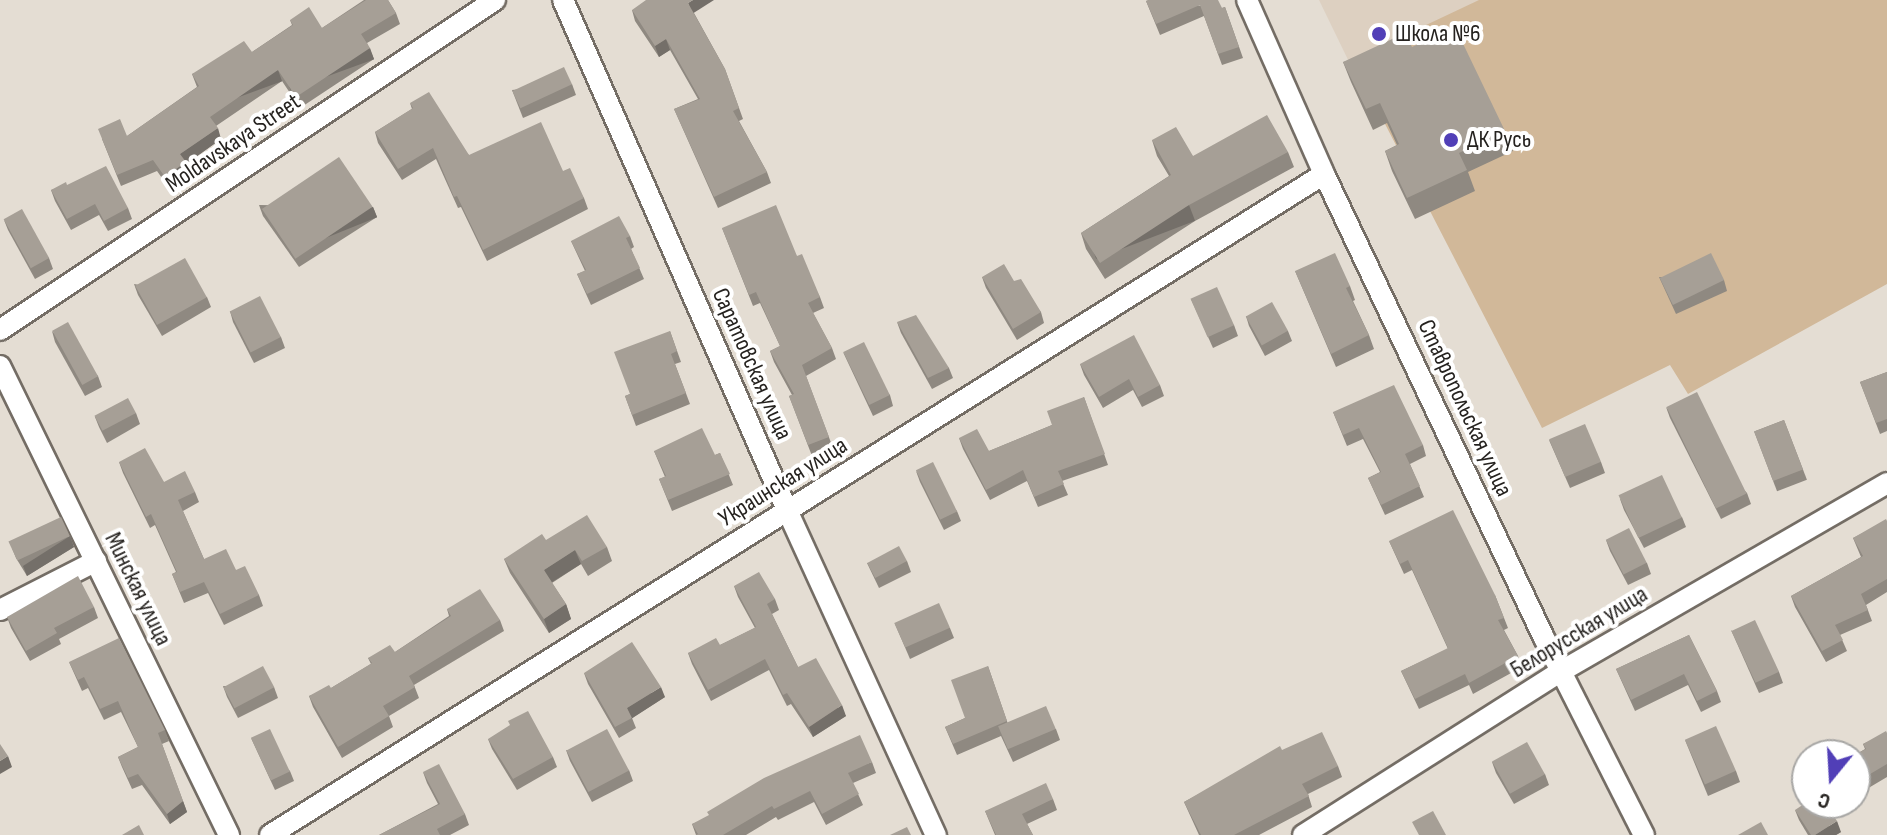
<!DOCTYPE html>
<meta charset="utf-8">
<style>
body{margin:0}
#map{position:relative;width:1887px;height:835px;overflow:hidden;background:#e4ddd3;font-family:"Sofia Sans Condensed",sans-serif}
div>[style]{position:absolute}
[style*='--x']{left:calc(var(--x)*1px);top:calc(var(--y)*1px);width:calc(var(--w)*1px);rotate:calc(var(--a)*1deg)}
.built>*{inset:0;background:#ddd0c1}
.green>*{inset:0;background:#d1b899}
.roads{filter:drop-shadow(2px 0 #746d65) drop-shadow(-2px 0 #746d65) drop-shadow(0 2px #746d65) drop-shadow(0 -2px #746d65)}
.street>*{height:20px;margin:-10px;padding:0 10px;transform-origin:10px;border-radius:10px;background:#fff}
.wall>*{inset:0;background:#8f8981;transform-origin:0 0}
.shaded-wall>*{inset:0;background:#746f69;transform-origin:0 0}
.building>*{inset:0;background:#a69f96;transform-origin:0 0}
.dots>*{width:22px;height:22px;translate:-50% -50%;box-sizing:border-box;border:4px solid #fff;border-radius:50%}
span{translate:-50% -50%;white-space:nowrap;text-align:center;line-height:1.15;-webkit-text-stroke:8px #fff;paint-order:stroke}
.poi-label{font-size:24px;color:#25221f}
.left{translate:0 -50%;text-align:left}
.street-label{font-size:24px;color:#25221f}
.north{position:absolute;left:1791px;top:739px;width:80px;height:80px;box-sizing:border-box;background:#fff;border:2px solid #a8a7a5;border-radius:50%;rotate:198deg;font-size:22px;font-weight:700;line-height:32px;text-align:center;color:#25221f}
.north::after{content:'';display:block;margin:auto;width:28px;height:36px;background:#513fb7;clip-path:polygon(50% 0,100% 100%,50% 72%,0 100%)}
</style>
<div id="map">
<div class="built">
<div style="clip-path:polygon(1319px 0,1491px 0,1352px 68px)"></div>
</div>
<div class="green">
<div style="clip-path:polygon(1479px 0,1887px 0,1887px 284px,1688px 394px,1670px 365px,1542px 428px,1352px 60px)"></div>
</div>
<div class="roads">
<div class="street">
<div style="--x:563;--y:0;--w:557;--a:66.29"></div>
<div style="--x:787;--y:510;--w:358;--a:65.4"></div>
<div style="--x:1247;--y:0;--w:190;--a:66.1"></div>
<div style="--x:1324;--y:174;--w:514;--a:64.63"></div>
<div style="--x:1544;--y:638;--w:221;--a:63.1"></div>
<div style="--x:0;--y:330;--w:595;--a:-33.69"></div>
<div style="--x:0;--y:366;--w:522;--a:63.97"></div>
<div style="--x:0;--y:610;--w:108;--a:-27"></div>
<div style="--x:270;--y:835;--w:1244;--a:-32.09"></div>
<div style="--x:1303;--y:835;--w:304;--a:-32.4"></div>
<div style="--x:1560;--y:672;--w:378;--a:-30"></div>
</div>
</div>
<div class="wall">
<div style="clip-path:polygon(364px 0,388px 0,396px 13px,400px 24px,367px 43px,374px 59px,300px 108px,282px 81px,216px 126px,221px 139px,186px 164px,190px 173px,169px 188px,157px 171px,121px 186px,102px 139px,127px 136px,197px 87px,192px 74px,252px 52px,292px 25px,290px 20px,322px 28px)"></div>
<div style="clip-path:polygon(1149px 0,1222px 8px,1225px 7px,1243px 58px,1222px 65px,1204px 16px,1160px 35px,1146px 1px)"></div>
<div style="clip-path:polygon(632px 10px,694px 13px,725px 69px,743px 119px,739px 121px,767px 172px,771px 183px,718px 208px,674px 109px,698px 99px,670px 50px,659px 57px,635px 21px)"></div>
<div style="clip-path:polygon(1412px 47px,1505px 131px,1513px 151px,1468px 172px,1475px 191px,1415px 219px,1392px 171px,1385px 151px,1397px 145px,1387px 123px,1373px 130px,1351px 82px,1343px 62px)"></div>
<div style="clip-path:polygon(572px 84px,576px 95px,523px 118px,512px 90px)"></div>
<div style="clip-path:polygon(410px 103px,469px 155px,563px 171px,584px 198px,588px 209px,487px 261px,461px 207px,458px 208px,436px 159px,402px 180px,378px 143px,375px 132px,412px 109px)"></div>
<div style="clip-path:polygon(1152px 140px,1193px 156px,1288px 152px,1294px 167px,1195px 221px,1105px 279px,1086px 249px,1081px 233px,1169px 176px,1157px 156px)"></div>
<div style="clip-path:polygon(67px 185px,128px 208px,132px 219px,108px 231px,99px 215px,71px 230px,55px 201px,51px 190px)"></div>
<div style="clip-path:polygon(259px 205px,373px 207px,377px 217px,299px 267px,263px 216px)"></div>
<div style="clip-path:polygon(4px 220px,49px 258px,53px 269px,35px 279px,8px 230px)"></div>
<div style="clip-path:polygon(722px 228px,797px 256px,820px 297px,824px 308px,813px 313px,832px 348px,836px 359px,806px 376px,833px 448px,812px 456px,789px 396px,792px 395px,774px 362px,770px 351px,780px 346px,760px 303px,753px 306px)"></div>
<div style="clip-path:polygon(630px 236px,634px 247px,631px 249px,644px 279px,591px 305px,577px 274px,585px 271px,571px 241px)"></div>
<div style="clip-path:polygon(1295px 271px,1350px 286px,1355px 300px,1353px 301px,1369px 335px,1374px 349px,1336px 367px)"></div>
<div style="clip-path:polygon(982px 277px,1014px 281px,1041px 312px,1044px 323px,1017px 340px,986px 288px)"></div>
<div style="clip-path:polygon(1659px 277px,1724px 280px,1727px 291px,1676px 314px)"></div>
<div style="clip-path:polygon(134px 284px,207px 297px,211px 307px,162px 336px,138px 295px)"></div>
<div style="clip-path:polygon(1191px 299px,1234px 325px,1238px 336px,1213px 348px)"></div>
<div style="clip-path:polygon(230px 311px,281px 337px,285px 348px,254px 363px,233px 322px)"></div>
<div style="clip-path:polygon(1246px 316px,1288px 331px,1292px 341px,1265px 356px,1249px 326px)"></div>
<div style="clip-path:polygon(897px 322px,949px 368px,953px 378px,932px 389px,901px 333px)"></div>
<div style="clip-path:polygon(52px 331px,98px 376px,102px 387px,85px 396px,55px 342px)"></div>
<div style="clip-path:polygon(670px 331px,681px 362px,675px 364px,690px 404px,636px 426px,625px 396px,630px 394px)"></div>
<div style="clip-path:polygon(843px 352px,890px 395px,893px 406px,873px 416px)"></div>
<div style="clip-path:polygon(1080px 364px,1160px 385px,1164px 396px,1142px 407px,1133px 390px,1103px 408px,1084px 375px)"></div>
<div style="clip-path:polygon(1887px 372px,1887px 431px,1880px 434px,1860px 382px)"></div>
<div style="clip-path:polygon(1084px 397px,1108px 465px,1062px 481px,1068px 495px,1038px 507px,1027px 481px,990px 500px,963px 449px,959px 438px,989px 451px,1052px 425px)"></div>
<div style="clip-path:polygon(1666px 407px,1747px 493px,1751px 504px,1721px 519px,1670px 418px)"></div>
<div style="clip-path:polygon(1333px 412px,1423px 445px,1426px 456px,1410px 464px,1424px 497px,1385px 515px,1368px 478px,1380px 472px,1363px 439px,1347px 446px)"></div>
<div style="clip-path:polygon(136px 413px,140px 424px,107px 443px,99px 427px,95px 417px)"></div>
<div style="left:1784px;top:420px;width:64px;height:32px;rotate:69deg"></div>
<div style="clip-path:polygon(1549px 440px,1601px 462px,1605px 473px,1570px 488px)"></div>
<div style="clip-path:polygon(654px 451px,715px 455px,720px 453px,733px 485px,672px 511px,659px 479px,665px 477px)"></div>
<div style="clip-path:polygon(119px 462px,164px 482px,195px 492px,199px 502px,183px 511px,204px 559px,236px 570px,259px 595px,263px 606px,224px 625px,208px 593px,184px 603px,172px 574px,176px 572px,155px 525px,150px 528px,123px 473px)"></div>
<div style="clip-path:polygon(916px 471px,957px 511px,961px 521px,944px 530px,920px 482px)"></div>
<div style="clip-path:polygon(1620px 499px,1682px 517px,1686px 527px,1644px 548px,1624px 510px)"></div>
<div style="clip-path:polygon(1887px 521px,1887px 592px,1866px 605px,1872px 621px,1840px 635px,1847px 651px,1826px 662px,1795px 607px,1791px 596px,1861px 557px,1853px 538px)"></div>
<div style="clip-path:polygon(70px 536px,74px 547px,27px 576px,16px 558px,12px 548px)"></div>
<div style="clip-path:polygon(546px 540px,607px 547px,612px 561px,588px 576px,581px 564px,552px 583px,566px 604px,571px 619px,549px 633px,510px 573px,504px 559px)"></div>
<div style="clip-path:polygon(1606px 540px,1647px 563px,1651px 574px,1628px 585px,1610px 551px)"></div>
<div style="clip-path:polygon(1389px 541px,1495px 595px,1508px 628px,1504px 630px,1518px 656px,1522px 667px,1473px 694px,1469px 685px,1419px 709px,1401px 671px,1448px 649px,1412px 570px,1404px 574px)"></div>
<div style="clip-path:polygon(907px 561px,911px 572px,879px 588px,867px 563px)"></div>
<div style="clip-path:polygon(734px 586px,775px 599px,779px 610px,772px 614px,798px 667px,846px 716px,813px 737px,791px 704px,787px 706px,769px 670px,711px 701px,692px 664px,688px 653px,720px 645px,755px 628px,738px 597px)"></div>
<div style="clip-path:polygon(94px 607px,98px 618px,59px 639px,61px 644px,30px 661px,11px 628px,7px 617px)"></div>
<div style="clip-path:polygon(447px 609px,500px 620px,504px 631px,414px 685px,419px 698px,389px 716px,393px 727px,342px 758px,313px 707px,309px 696px,331px 688px,371px 664px,368px 658px,395px 652px,449px 616px)"></div>
<div style="clip-path:polygon(895px 624px,950px 628px,954px 638px,910px 659px)"></div>
<div style="clip-path:polygon(1731px 630px,1779px 672px,1783px 683px,1759px 693px)"></div>
<div style="clip-path:polygon(1689px 635px,1717px 691px,1721px 702px,1701px 712px,1688px 685px,1635px 711px,1616px 669px)"></div>
<div style="clip-path:polygon(69px 662px,165px 730px,169px 741px,162px 744px,187px 812px,170px 824px,142px 785px,132px 789px,122px 767px,118px 757px,138px 747px,121px 712px,104px 720px,88px 688px,82px 691px)"></div>
<div style="clip-path:polygon(988px 666px,1008px 724px,1056px 729px,1060px 740px,1013px 762px,1001px 736px,957px 755px,945px 727px,965px 718px)"></div>
<div style="clip-path:polygon(584px 673px,665px 697px,632px 718px,636px 728px,619px 738px,588px 684px)"></div>
<div style="clip-path:polygon(223px 686px,274px 687px,278px 698px,238px 718px,227px 697px)"></div>
<div style="clip-path:polygon(1887px 733px,1887px 777px,1855px 796px,1855px 755px,1865px 749px,1863px 744px)"></div>
<div style="clip-path:polygon(251px 738px,290px 771px,294px 781px,275px 790px)"></div>
<div style="clip-path:polygon(488px 739px,553px 757px,557px 767px,517px 790px,492px 749px)"></div>
<div style="clip-path:polygon(1685px 740px,1736px 771px,1740px 782px,1708px 796px)"></div>
<div style="clip-path:polygon(566px 750px,629px 770px,633px 781px,592px 802px,570px 761px)"></div>
<div style="clip-path:polygon(1282px 750px,1338px 766px,1342px 777px,1308px 794px,1312px 807px,1259px 835px,1199px 835px,1184px 802px)"></div>
<div style="clip-path:polygon(872px 762px,876px 773px,853px 783px,863px 805px,826px 825px,814px 802px,778px 820px,776px 817px,746px 835px,696px 835px,692px 824px)"></div>
<div style="clip-path:polygon(1492px 762px,1545px 774px,1549px 785px,1514px 804px,1496px 773px)"></div>
<div style="clip-path:polygon(423px 772px,465px 814px,469px 825px,450px 835px,379px 835px,438px 804px,427px 783px)"></div>
<div style="clip-path:polygon(1053px 799px,1057px 810px,1027px 824px,1033px 835px,995px 835px,985px 811px)"></div>
<div style="clip-path:polygon(1795px 810px,1841px 832px,1836px 835px,1808px 835px,1799px 820px)"></div>
</div>
<div class="shaded-wall">
<div style="clip-path:polygon(693px 0,714px 0,692px 14px,688px 3px)"></div>
<div style="clip-path:polygon(666px 39px,670px 50px,659px 57px,655px 46px)"></div>
<div style="left:370px;top:48px;width:12px;height:89px;rotate:70deg"></div>
<div style="left:278px;top:70px;width:12px;height:83px;rotate:70deg"></div>
<div style="clip-path:polygon(218px 128px,221px 139px,186px 164px,190px 173px,169px 188px,165px 177px,180px 154px)"></div>
<div style="left:1189px;top:205px;width:17px;height:106px;rotate:69deg"></div>
<div style="left:373px;top:207px;width:11px;height:93px;rotate:68deg"></div>
<div style="clip-path:polygon(70px 536px,74px 547px,27px 576px,23px 566px)"></div>
<div style="clip-path:polygon(575px 550px,581px 564px,549px 584px,544px 570px)"></div>
<div style="clip-path:polygon(566px 604px,571px 619px,549px 633px,544px 619px)"></div>
<div style="clip-path:polygon(661px 687px,665px 697px,631px 719px,627px 708px)"></div>
<div style="clip-path:polygon(842px 705px,846px 716px,813px 737px,809px 727px)"></div>
<div style="clip-path:polygon(8px 756px,12px 767px,0 774px,0 761px)"></div>
<div style="clip-path:polygon(183px 801px,187px 812px,170px 824px,167px 814px)"></div>
<div style="clip-path:polygon(1837px 821px,1841px 832px,1836px 835px,1815px 835px)"></div>
</div>
<div class="building">
<div style="clip-path:polygon(366px 0,388px 0,396px 13px,361px 34px,370px 48px,296px 97px,278px 70px,210px 117px,218px 128px,180px 154px,186px 162px,165px 177px,153px 160px,117px 175px,98px 129px,120px 119px,127px 136px,199px 86px,192px 74px,244px 41px,252px 52px,293px 25px,290px 20px,309px 7px,322px 28px)"></div>
<div style="clip-path:polygon(646px 0,693px 0,688px 3px,725px 69px,739px 108px,733px 111px,767px 172px,714px 197px,674px 109px,700px 99px,666px 39px,655px 46px,632px 10px)"></div>
<div style="clip-path:polygon(1149px 0,1218px 0,1222px 8px,1225px 7px,1239px 47px,1218px 54px,1200px 5px,1156px 24px,1146px 1px)"></div>
<div style="clip-path:polygon(1455px 27px,1505px 131px,1459px 153px,1467px 170px,1407px 198px,1385px 151px,1399px 144px,1380px 103px,1366px 109px,1343px 62px,1405px 33px,1412px 47px)"></div>
<div style="left:564px;top:67px;width:19px;height:57px;rotate:65deg"></div>
<div style="clip-path:polygon(429px 92px,469px 155px,541px 122px,563px 171px,570px 168px,584px 198px,483px 250px,457px 196px,454px 197px,433px 148px,398px 169px,375px 132px,413px 108px,410px 103px)"></div>
<div style="clip-path:polygon(1267px 115px,1288px 152px,1189px 205px,1100px 263px,1081px 233px,1171px 175px,1152px 140px,1176px 127px,1193px 156px)"></div>
<div style="left:339px;top:157px;width:60px;height:93px;rotate:56deg"></div>
<div style="clip-path:polygon(106px 166px,128px 208px,104px 221px,95px 204px,67px 219px,51px 190px,66px 182px,67px 185px)"></div>
<div style="clip-path:polygon(776px 205px,797px 256px,802px 254px,820px 297px,808px 303px,832px 348px,802px 365px,829px 437px,808px 445px,789px 396px,794px 394px,770px 351px,780px 346px,756px 292px,749px 295px,722px 228px)"></div>
<div style="left:22px;top:209px;width:56px;height:21px;rotate:61deg"></div>
<div style="clip-path:polygon(619px 216px,630px 236px,626px 238px,640px 268px,587px 294px,577px 274px,586px 270px,571px 241px)"></div>
<div style="clip-path:polygon(1335px 253px,1350px 286px,1346px 288px,1369px 335px,1331px 354px,1295px 271px)"></div>
<div style="left:1711px;top:253px;width:30px;height:57px;rotate:64deg"></div>
<div style="left:185px;top:258px;width:45px;height:57px;rotate:61deg"></div>
<div style="clip-path:polygon(1004px 264px,1014px 281px,1021px 279px,1041px 312px,1013px 329px,982px 277px)"></div>
<div style="left:1217px;top:287px;width:42px;height:29px;rotate:66deg"></div>
<div style="left:260px;top:296px;width:46px;height:34px;rotate:63deg"></div>
<div style="left:1272px;top:302px;width:33px;height:30px;rotate:61deg"></div>
<div style="clip-path:polygon(916px 315px,949px 368px,928px 378px,897px 322px)"></div>
<div style="left:68px;top:322px;width:62px;height:18px;rotate:61deg"></div>
<div style="clip-path:polygon(670px 331px,677px 351px,671px 354px,686px 393px,632px 415px,625px 396px,630px 394px,614px 352px)"></div>
<div style="clip-path:polygon(1134px 335px,1160px 385px,1138px 397px,1129px 379px,1099px 397px,1080px 364px)"></div>
<div style="left:864px;top:342px;width:59px;height:23px;rotate:64deg"></div>
<div style="clip-path:polygon(1887px 372px,1887px 419px,1876px 423px,1860px 382px)"></div>
<div style="clip-path:polygon(1394px 385px,1423px 445px,1405px 454px,1420px 486px,1381px 505px,1368px 478px,1381px 472px,1359px 428px,1343px 435px,1333px 412px)"></div>
<div style="left:1697px;top:392px;width:113px;height:34px;rotate:64deg"></div>
<div style="clip-path:polygon(1084px 397px,1105px 454px,1058px 471px,1064px 484px,1034px 497px,1023px 470px,986px 490px,959px 438px,977px 429px,989px 451px,1052px 425px,1047px 411px)"></div>
<div style="left:128px;top:398px;width:17px;height:38px;rotate:62deg"></div>
<div style="left:1784px;top:420px;width:53px;height:32px;rotate:69deg"></div>
<div style="left:1585px;top:424px;width:41px;height:39px;rotate:67deg"></div>
<div style="clip-path:polygon(702px 428px,715px 455px,720px 453px,730px 474px,668px 500px,659px 479px,666px 476px,654px 451px)"></div>
<div style="clip-path:polygon(145px 448px,164px 482px,185px 471px,195px 492px,178px 500px,204px 559px,226px 549px,236px 570px,245px 566px,259px 595px,220px 614px,204px 582px,180px 592px,172px 574px,177px 572px,151px 514px,146px 517px,119px 462px)"></div>
<div style="left:933px;top:462px;width:55px;height:19px;rotate:64deg"></div>
<div style="left:1662px;top:475px;width:47px;height:48px;rotate:65deg"></div>
<div style="clip-path:polygon(1453px 510px,1495px 595px,1504px 618px,1498px 620px,1518px 656px,1469px 683px,1465px 674px,1415px 699px,1401px 671px,1448px 648px,1408px 560px,1400px 564px,1389px 541px)"></div>
<div style="clip-path:polygon(587px 515px,607px 547px,582px 561px,575px 550px,544px 570px,566px 604px,544px 619px,504px 559px,542px 534px,546px 540px)"></div>
<div style="left:61px;top:517px;width:21px;height:58px;rotate:65deg"></div>
<div style="clip-path:polygon(1886px 519px,1887px 521px,1887px 579px,1861px 594px,1868px 610px,1835px 625px,1843px 640px,1822px 651px,1791px 596px,1863px 556px,1853px 538px)"></div>
<div style="left:1629px;top:528px;width:39px;height:26px;rotate:63deg"></div>
<div style="left:899px;top:546px;width:17px;height:36px;rotate:62deg"></div>
<div style="clip-path:polygon(759px 572px,775px 599px,767px 604px,798px 667px,816px 658px,842px 705px,809px 727px,787px 693px,783px 695px,765px 659px,708px 690px,688px 653px,716px 638px,720px 645px,756px 627px,734px 586px)"></div>
<div style="clip-path:polygon(78px 576px,94px 607px,54px 628px,57px 633px,26px 651px,7px 617px)"></div>
<div style="clip-path:polygon(480px 589px,500px 620px,409px 676px,415px 687px,383px 706px,389px 716px,338px 747px,309px 696px,329px 685px,331px 688px,372px 663px,368px 658px,390px 645px,395px 652px,451px 616px,447px 609px)"></div>
<div style="left:939px;top:603px;width:27px;height:49px;rotate:66deg"></div>
<div style="left:1755px;top:620px;width:57px;height:26px;rotate:65deg"></div>
<div style="clip-path:polygon(1689px 635px,1717px 691px,1697px 701px,1684px 674px,1631px 700px,1616px 669px)"></div>
<div style="clip-path:polygon(119px 638px,165px 730px,158px 733px,183px 801px,167px 814px,138px 774px,128px 778px,118px 757px,138px 747px,118px 701px,100px 709px,84px 677px,78px 680px,69px 662px)"></div>
<div style="clip-path:polygon(632px 642px,661px 687px,627px 708px,632px 718px,615px 727px,584px 673px)"></div>
<div style="left:263px;top:666px;width:24px;height:45px;rotate:62deg"></div>
<div style="clip-path:polygon(988px 666px,1007px 721px,953px 744px,945px 727px,965px 718px,951px 680px)"></div>
<div style="left:1046px;top:706px;width:25px;height:52px;rotate:67deg"></div>
<div style="clip-path:polygon(528px 711px,553px 757px,513px 779px,488px 739px,510px 725px,508px 721px)"></div>
<div style="left:1716px;top:726px;width:49px;height:34px;rotate:66deg"></div>
<div style="left:270px;top:729px;width:47px;height:21px;rotate:65deg"></div>
<div style="left:607px;top:729px;width:47px;height:46px;rotate:62deg"></div>
<div style="clip-path:polygon(1886px 731px,1887px 733px,1887px 764px,1855px 783px,1854px 755px,1866px 749px,1863px 744px)"></div>
<div style="clip-path:polygon(1322px 732px,1338px 766px,1302px 784px,1309px 796px,1234px 835px,1201px 835px,1184px 802px,1280px 746px,1282px 750px)"></div>
<div style="clip-path:polygon(860px 735px,872px 762px,848px 773px,859px 794px,822px 814px,810px 791px,774px 809px,772px 806px,723px 835px,696px 835px,698px 834px,692px 824px,709px 815px,707px 812px,764px 778px)"></div>
<div style="left:1527px;top:742px;width:37px;height:40px;rotate:61deg"></div>
<div style="clip-path:polygon(0 744px,8px 756px,0 761px)"></div>
<div style="clip-path:polygon(439px 764px,465px 814px,437px 829px,440px 835px,379px 835px,440px 804px,423px 772px)"></div>
<div style="clip-path:polygon(1046px 783px,1053px 799px,1022px 814px,1033px 835px,996px 835px,985px 811px)"></div>
<div style="clip-path:polygon(1807px 802px,1807px 803px,1825px 803px,1837px 821px,1815px 835px,1811px 835px,1795px 810px)"></div>
<div style="clip-path:polygon(1433px 811px,1446px 835px,1419px 835px,1412px 822px)"></div>
<div style="clip-path:polygon(1761px 822px,1768px 835px,1738px 835px)"></div>
<div style="clip-path:polygon(139px 825px,144px 835px,122px 835px)"></div>
<div style="clip-path:polygon(907px 827px,911px 835px,890px 835px)"></div>
</div>
<div class="dots">
<div style="left:1379px;top:34px;background:#513fb7"></div>
<div style="left:1451px;top:140px;background:#513fb7"></div>
</div>
<div class="poi-label">
<span class="left" style="left:1395px;top:34px">Школа №6</span>
<span class="left" style="left:1467px;top:140px">ДК Русь</span>
</div>
<div class="street-label">
<span style="left:233px;top:143px;rotate:-34deg">Moldavskaya Street</span>
<span style="left:752px;top:364px;rotate:66deg">Саратовская улица</span>
<span style="left:1465px;top:408px;rotate:65deg">Ставропольская улица</span>
<span style="left:783px;top:482px;rotate:-32deg">Украинская улица</span>
<span style="left:138px;top:589px;rotate:64deg">Минская улица</span>
<span style="left:1579px;top:632px;rotate:-31deg">Белорусская улица</span>
</div>
<div class="north">С</div>
</div>
